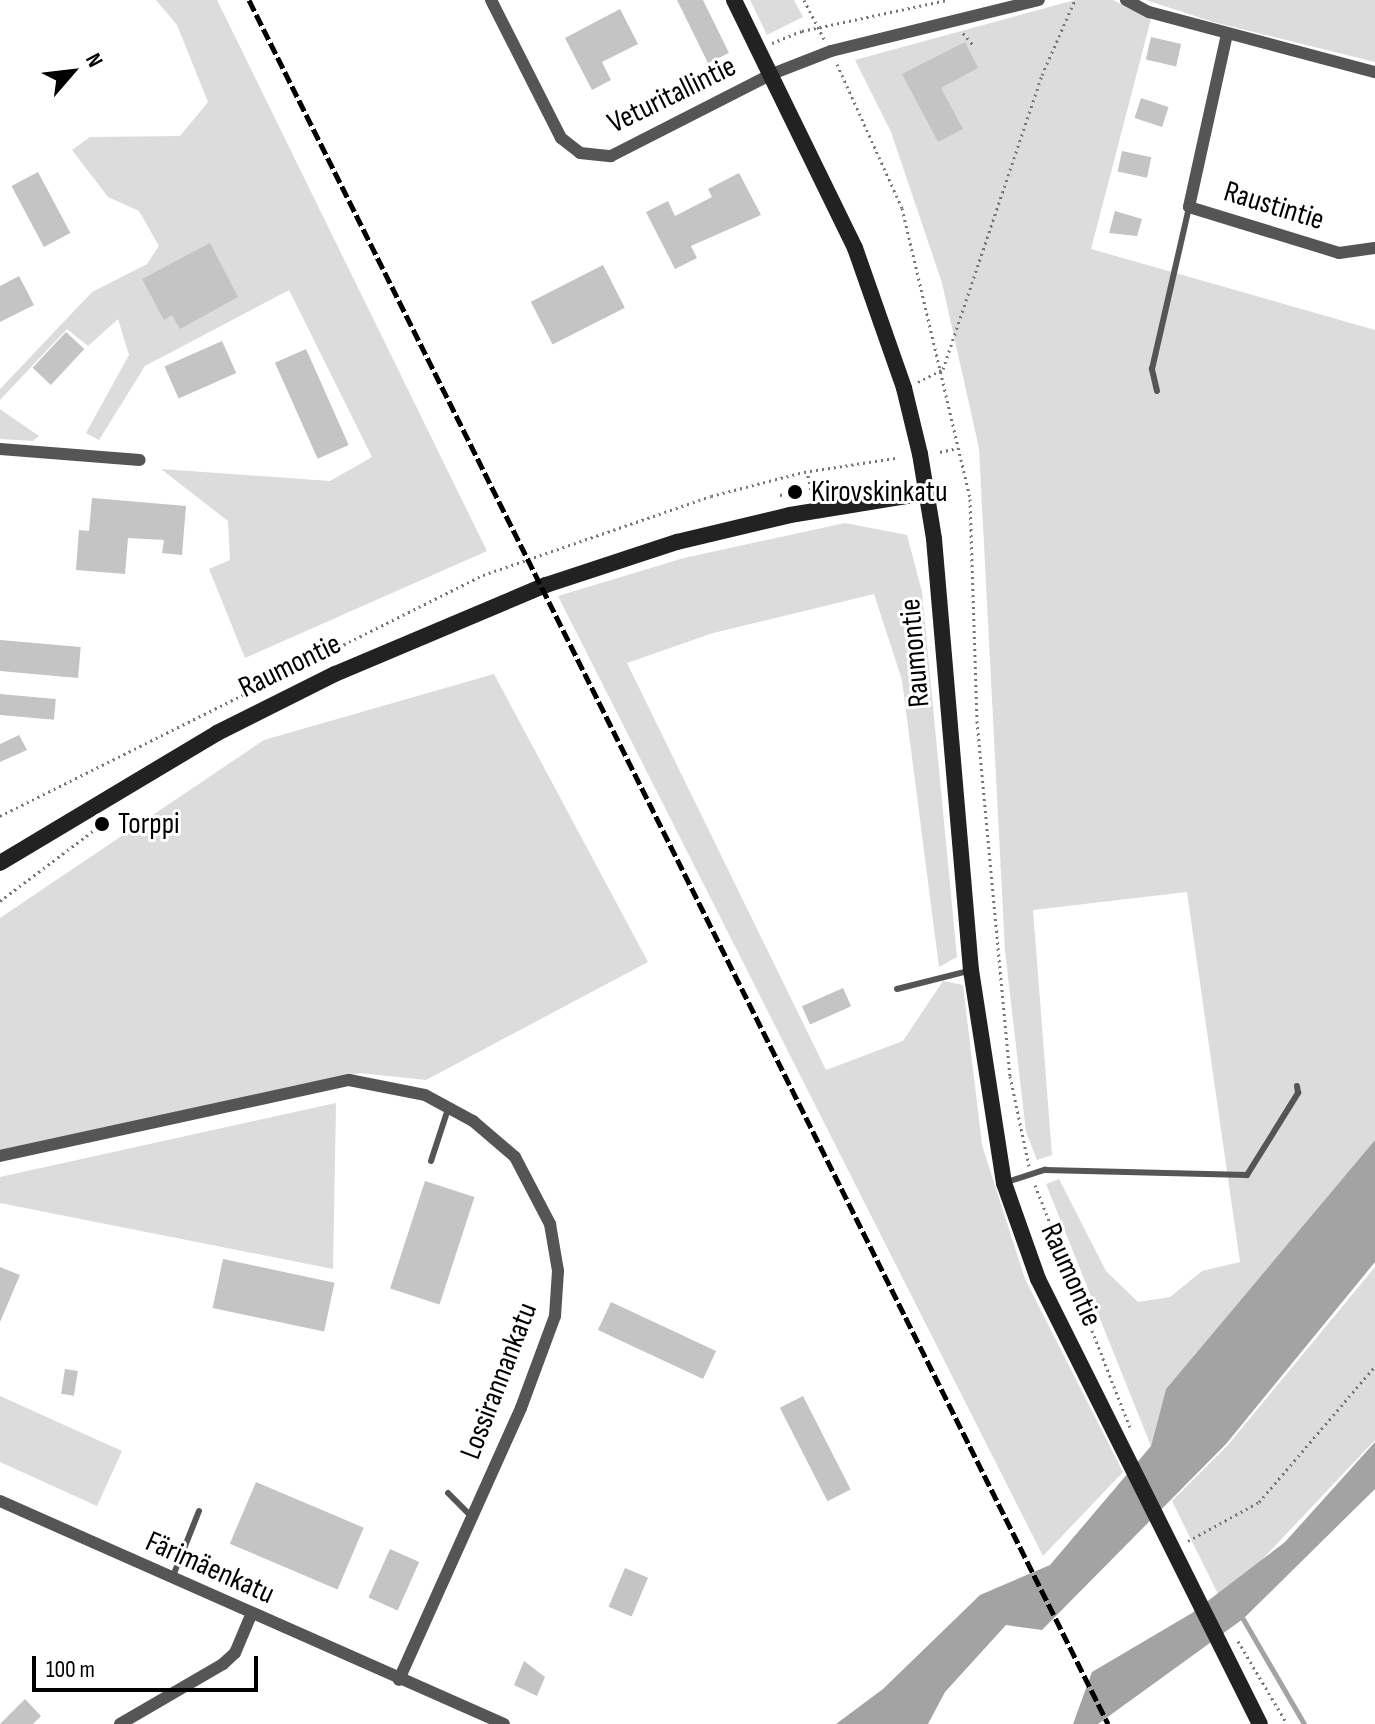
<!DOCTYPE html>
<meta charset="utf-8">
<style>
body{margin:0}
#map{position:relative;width:1375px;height:1724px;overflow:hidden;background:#fff;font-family:"Sofia Sans Condensed",sans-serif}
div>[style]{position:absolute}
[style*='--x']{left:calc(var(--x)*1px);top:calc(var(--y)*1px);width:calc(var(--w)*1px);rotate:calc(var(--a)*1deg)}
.green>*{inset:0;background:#dcdcdc}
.water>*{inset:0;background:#a3a3a3}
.stream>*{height:5px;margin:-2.5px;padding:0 2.5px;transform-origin:2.5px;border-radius:2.5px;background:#a3a3a3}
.building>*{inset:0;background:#c4c4c4;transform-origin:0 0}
.path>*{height:3px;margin-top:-1.5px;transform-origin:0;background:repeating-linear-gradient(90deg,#777 0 2px,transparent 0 6px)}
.lane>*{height:6px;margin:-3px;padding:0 3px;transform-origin:3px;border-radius:3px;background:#555}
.street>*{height:12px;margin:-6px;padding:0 6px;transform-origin:6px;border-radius:6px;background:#555}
.secondary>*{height:16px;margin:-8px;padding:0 8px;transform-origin:8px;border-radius:8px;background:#222}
.rail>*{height:5px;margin-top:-2.5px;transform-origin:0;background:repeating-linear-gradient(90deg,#000 0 12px,transparent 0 16px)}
.dots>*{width:22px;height:22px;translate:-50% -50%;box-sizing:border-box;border:4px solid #fff;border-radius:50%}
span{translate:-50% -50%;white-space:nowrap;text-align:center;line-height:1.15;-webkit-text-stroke:6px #fff;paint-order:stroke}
.street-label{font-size:30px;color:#000}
.poi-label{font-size:30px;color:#000}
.left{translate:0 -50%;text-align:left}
.north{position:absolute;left:32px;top:32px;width:80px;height:80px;-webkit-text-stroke:6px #fff;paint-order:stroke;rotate:62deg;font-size:22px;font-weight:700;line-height:32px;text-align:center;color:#000}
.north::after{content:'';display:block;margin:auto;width:28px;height:36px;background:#000;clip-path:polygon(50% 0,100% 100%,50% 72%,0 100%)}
.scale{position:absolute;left:32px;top:1656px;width:226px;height:36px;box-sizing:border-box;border:4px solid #000;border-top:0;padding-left:10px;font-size:24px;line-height:28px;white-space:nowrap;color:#000;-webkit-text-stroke:6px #fff;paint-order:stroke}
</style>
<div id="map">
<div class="green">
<div style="clip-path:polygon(156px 0,217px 0,487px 551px,245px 658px,209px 569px,230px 560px,228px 521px,161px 469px,330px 481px,372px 457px,289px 290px,145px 366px,99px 440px,86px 433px,129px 355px,118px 319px,88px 346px,67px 329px,0 400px,0 389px,92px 292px,147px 264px,159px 246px,139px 211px,108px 197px,72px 150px,90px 137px,180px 136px,208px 102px,177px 25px)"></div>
<div style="clip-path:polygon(750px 0,794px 0,803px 17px,767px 35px)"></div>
<div style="clip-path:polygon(1075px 0,1113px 0,1151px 19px,1091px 249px,1375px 330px,1375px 1140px,1166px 1389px,1151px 1446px,1046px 1184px,1059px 1179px,1106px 1271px,1138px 1302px,1170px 1297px,1202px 1271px,1240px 1262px,1187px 892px,1033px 910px,1052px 1155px,1037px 1160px,1026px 1132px,1005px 951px,979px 448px,942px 283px,891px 132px,855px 60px)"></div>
<div style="clip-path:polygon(1146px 0,1375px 0,1375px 62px,1213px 22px)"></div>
<div style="clip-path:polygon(0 409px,39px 436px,33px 441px,0 439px)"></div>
<div style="clip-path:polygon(845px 523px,907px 535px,922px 592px,957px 957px,939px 967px,902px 680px,874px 594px,713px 633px,627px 663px,826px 1070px,903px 1041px,943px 981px,963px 985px,982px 1145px,1025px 1279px,1123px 1472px,1043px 1556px,558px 596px,684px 558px)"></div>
<div style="clip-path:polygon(494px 674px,648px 962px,426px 1080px,360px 1073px,0 1150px,0 918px,264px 740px)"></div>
<div style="clip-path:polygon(336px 1103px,333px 1269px,0 1203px,0 1177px)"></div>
<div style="clip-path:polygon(1375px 1267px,1375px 1440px,1222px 1602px,1172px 1501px,1227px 1446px)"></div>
<div style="clip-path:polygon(0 1396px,122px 1451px,97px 1506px,0 1462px)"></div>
</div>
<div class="water">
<div style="clip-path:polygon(1375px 1140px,1375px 1262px,1226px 1444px,1042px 1630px,1006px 1625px,945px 1692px,928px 1724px,836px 1724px,883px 1689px,980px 1595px,1050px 1565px,1151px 1446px,1166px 1389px)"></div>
<div style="clip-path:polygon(1375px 1442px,1375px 1489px,1243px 1619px,1098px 1724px,1073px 1724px,1092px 1672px,1192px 1613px,1285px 1542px)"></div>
</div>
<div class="stream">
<div style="--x:1243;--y:1619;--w:121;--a:59.8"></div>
</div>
<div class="building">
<div style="clip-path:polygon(677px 0,703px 0,729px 53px,708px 63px)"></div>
<div style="clip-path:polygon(620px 9px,638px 44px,602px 62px,611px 80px,592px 90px,565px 38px)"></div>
<div style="left:1151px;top:37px;width:31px;height:23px;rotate:13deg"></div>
<div style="clip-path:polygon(965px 42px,978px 68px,941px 88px,963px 129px,938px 142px,902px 74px)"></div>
<div style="left:1141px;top:98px;width:29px;height:21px;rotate:18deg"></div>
<div style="left:1122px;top:151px;width:30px;height:21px;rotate:12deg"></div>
<div style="left:38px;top:172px;width:69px;height:30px;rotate:62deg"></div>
<div style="clip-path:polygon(739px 173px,761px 215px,691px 246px,697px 258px,675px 269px,646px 212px,668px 201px,675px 216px,712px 197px,708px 189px)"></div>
<div style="clip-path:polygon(1115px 211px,1142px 219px,1137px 236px,1109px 233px)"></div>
<div style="clip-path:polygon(210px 243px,238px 297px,180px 329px,172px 315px,164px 320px,142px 279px)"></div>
<div style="left:603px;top:265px;width:48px;height:81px;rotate:63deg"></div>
<div style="clip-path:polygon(19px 276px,34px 305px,0 322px,0 286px)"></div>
<div style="left:66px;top:332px;width:25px;height:49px;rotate:43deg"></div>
<div style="left:222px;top:341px;width:35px;height:63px;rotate:66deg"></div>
<div style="left:306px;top:349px;width:105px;height:34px;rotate:66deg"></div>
<div style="clip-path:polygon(92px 498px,186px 506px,182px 555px,162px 553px,164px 540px,128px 538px,125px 574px,76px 570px,79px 530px,89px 531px)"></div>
<div style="left:0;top:640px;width:81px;height:31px;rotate:5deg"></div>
<div style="left:0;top:694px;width:56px;height:21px;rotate:5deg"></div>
<div style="clip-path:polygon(19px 735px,27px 750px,0 762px,0 744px)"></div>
<div style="left:843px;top:988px;width:20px;height:45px;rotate:66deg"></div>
<div style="left:425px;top:1181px;width:52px;height:113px;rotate:18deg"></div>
<div style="left:223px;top:1259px;width:114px;height:50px;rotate:12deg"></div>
<div style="clip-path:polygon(0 1267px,20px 1275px,0 1322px)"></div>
<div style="left:611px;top:1302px;width:116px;height:31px;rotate:25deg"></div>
<div style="left:65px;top:1369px;width:13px;height:25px;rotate:9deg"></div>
<div style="left:803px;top:1396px;width:105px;height:26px;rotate:63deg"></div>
<div style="left:256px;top:1482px;width:117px;height:67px;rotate:23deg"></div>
<div style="left:390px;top:1549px;width:32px;height:53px;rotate:24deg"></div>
<div style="left:625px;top:1568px;width:25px;height:42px;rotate:23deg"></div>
<div style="clip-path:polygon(524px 1661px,545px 1677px,537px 1696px,514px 1685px)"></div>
<div style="clip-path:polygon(25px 1699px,41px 1716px,33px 1724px,0 1724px)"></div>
</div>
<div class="path">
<div style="--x:804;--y:0;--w:44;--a:62.9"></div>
<div style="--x:963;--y:33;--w:16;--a:50"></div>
<div style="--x:772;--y:43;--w:32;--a:-22"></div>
<div style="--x:802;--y:31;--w:148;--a:-12.1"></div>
<div style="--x:837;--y:64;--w:158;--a:65.7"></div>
<div style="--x:902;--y:208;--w:299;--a:76.8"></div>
<div style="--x:970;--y:499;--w:222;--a:88.2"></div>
<div style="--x:977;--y:721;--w:357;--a:84.7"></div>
<div style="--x:1010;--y:1076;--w:92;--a:78.1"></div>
<div style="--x:918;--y:382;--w:28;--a:-27"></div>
<div style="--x:943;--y:369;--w:310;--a:-71.4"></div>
<div style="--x:1042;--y:75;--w:82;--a:-66.3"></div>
<div style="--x:940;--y:452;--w:18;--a:-13"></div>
<div style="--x:780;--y:495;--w:32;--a:-11"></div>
<div style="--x:811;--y:489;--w:17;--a:-103"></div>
<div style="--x:0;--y:816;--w:540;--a:-26.52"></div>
<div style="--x:483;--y:575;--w:241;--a:-19.1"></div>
<div style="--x:711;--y:496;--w:96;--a:-14.5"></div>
<div style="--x:804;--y:472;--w:92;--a:-8.7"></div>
<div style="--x:0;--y:901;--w:128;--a:-37"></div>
<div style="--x:1035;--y:1185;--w:260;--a:68.6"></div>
<div style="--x:1188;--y:1541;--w:81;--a:-28.8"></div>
<div style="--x:1259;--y:1502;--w:179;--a:-49.5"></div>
<div style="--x:1238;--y:1641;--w:96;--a:59.4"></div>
</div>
<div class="lane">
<div style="--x:1157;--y:391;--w:23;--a:-103"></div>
<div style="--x:1152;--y:369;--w:166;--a:-77.1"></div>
<div style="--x:897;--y:989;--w:73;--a:-14.2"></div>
<div style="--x:431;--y:1161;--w:58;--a:-71.9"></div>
<div style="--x:1007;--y:1182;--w:40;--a:-18"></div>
<div style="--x:1045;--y:1170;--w:202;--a:1.4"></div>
<div style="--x:1247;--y:1175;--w:97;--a:-58.1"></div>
<div style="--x:1298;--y:1093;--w:7;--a:-98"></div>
<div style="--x:448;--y:1493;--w:33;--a:45"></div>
<div style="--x:173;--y:1576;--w:70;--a:-68.2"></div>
</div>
<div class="street">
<div style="--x:491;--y:0;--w:155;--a:63.1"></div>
<div style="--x:561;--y:138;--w:24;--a:38"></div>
<div style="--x:580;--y:153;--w:31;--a:6"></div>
<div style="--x:611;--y:156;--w:181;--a:-27"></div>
<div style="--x:772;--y:74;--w:63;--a:-21.3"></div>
<div style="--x:831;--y:51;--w:214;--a:-13.8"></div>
<div style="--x:1126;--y:0;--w:26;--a:28"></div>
<div style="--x:1149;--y:12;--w:234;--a:14.9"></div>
<div style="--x:1227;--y:34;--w:177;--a:102.4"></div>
<div style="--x:1189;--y:207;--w:157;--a:17"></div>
<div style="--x:1339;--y:253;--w:36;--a:-8"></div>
<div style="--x:0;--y:449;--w:140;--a:4.5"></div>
<div style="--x:0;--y:1156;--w:357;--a:-12.3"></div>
<div style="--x:349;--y:1080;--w:77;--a:11.2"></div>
<div style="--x:425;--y:1095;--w:55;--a:28.4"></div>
<div style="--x:473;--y:1121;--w:55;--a:40.6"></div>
<div style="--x:515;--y:1157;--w:76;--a:62.4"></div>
<div style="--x:550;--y:1224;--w:48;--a:80.3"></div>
<div style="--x:558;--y:1271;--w:45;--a:93.8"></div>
<div style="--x:555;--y:1316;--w:98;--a:110.3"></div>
<div style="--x:521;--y:1408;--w:298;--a:114.2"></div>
<div style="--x:0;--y:1501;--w:551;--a:23.87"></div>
<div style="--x:120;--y:1724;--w:119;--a:-30.2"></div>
<div style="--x:223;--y:1664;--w:16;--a:-43"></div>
<div style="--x:235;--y:1653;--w:41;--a:-67.2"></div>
</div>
<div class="secondary">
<div style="--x:734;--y:0;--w:276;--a:64"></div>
<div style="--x:855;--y:248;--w:148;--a:70.7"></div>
<div style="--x:904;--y:388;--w:68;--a:76.4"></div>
<div style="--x:920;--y:454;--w:86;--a:80.6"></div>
<div style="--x:934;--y:539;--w:433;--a:85.1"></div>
<div style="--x:971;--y:970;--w:216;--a:81.2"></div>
<div style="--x:1004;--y:1183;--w:102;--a:70.5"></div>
<div style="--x:1038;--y:1279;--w:497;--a:63.5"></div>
<div style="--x:0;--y:863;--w:253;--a:-30.9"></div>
<div style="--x:217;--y:733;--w:132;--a:-26.6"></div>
<div style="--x:335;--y:674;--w:229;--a:-22.9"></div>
<div style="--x:546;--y:585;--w:138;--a:-18.2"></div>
<div style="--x:677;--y:542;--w:116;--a:-13.4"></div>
<div style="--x:790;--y:515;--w:138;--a:-9.2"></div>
</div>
<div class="rail">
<div style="--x:249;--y:0;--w:1926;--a:63.51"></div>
</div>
<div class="dots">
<div style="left:795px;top:492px;background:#000"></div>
<div style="left:102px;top:824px;background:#000"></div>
</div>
<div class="street-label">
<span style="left:672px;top:95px;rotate:-26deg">Veturitallintie</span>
<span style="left:1274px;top:206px;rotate:17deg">Raustintie</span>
<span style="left:915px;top:653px;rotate:-95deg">Raumontie</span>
<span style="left:290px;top:666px;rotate:-26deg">Raumontie</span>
<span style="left:1071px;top:1275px;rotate:66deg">Raumontie</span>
<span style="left:499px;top:1381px;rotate:-69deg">Lossirannankatu</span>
<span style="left:210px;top:1568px;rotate:24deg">Färimäenkatu</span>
</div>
<div class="poi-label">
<span class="left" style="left:811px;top:492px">Kirovskinkatu</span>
<span class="left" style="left:118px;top:824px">Torppi</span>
</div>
<div class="north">N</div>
<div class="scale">100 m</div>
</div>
